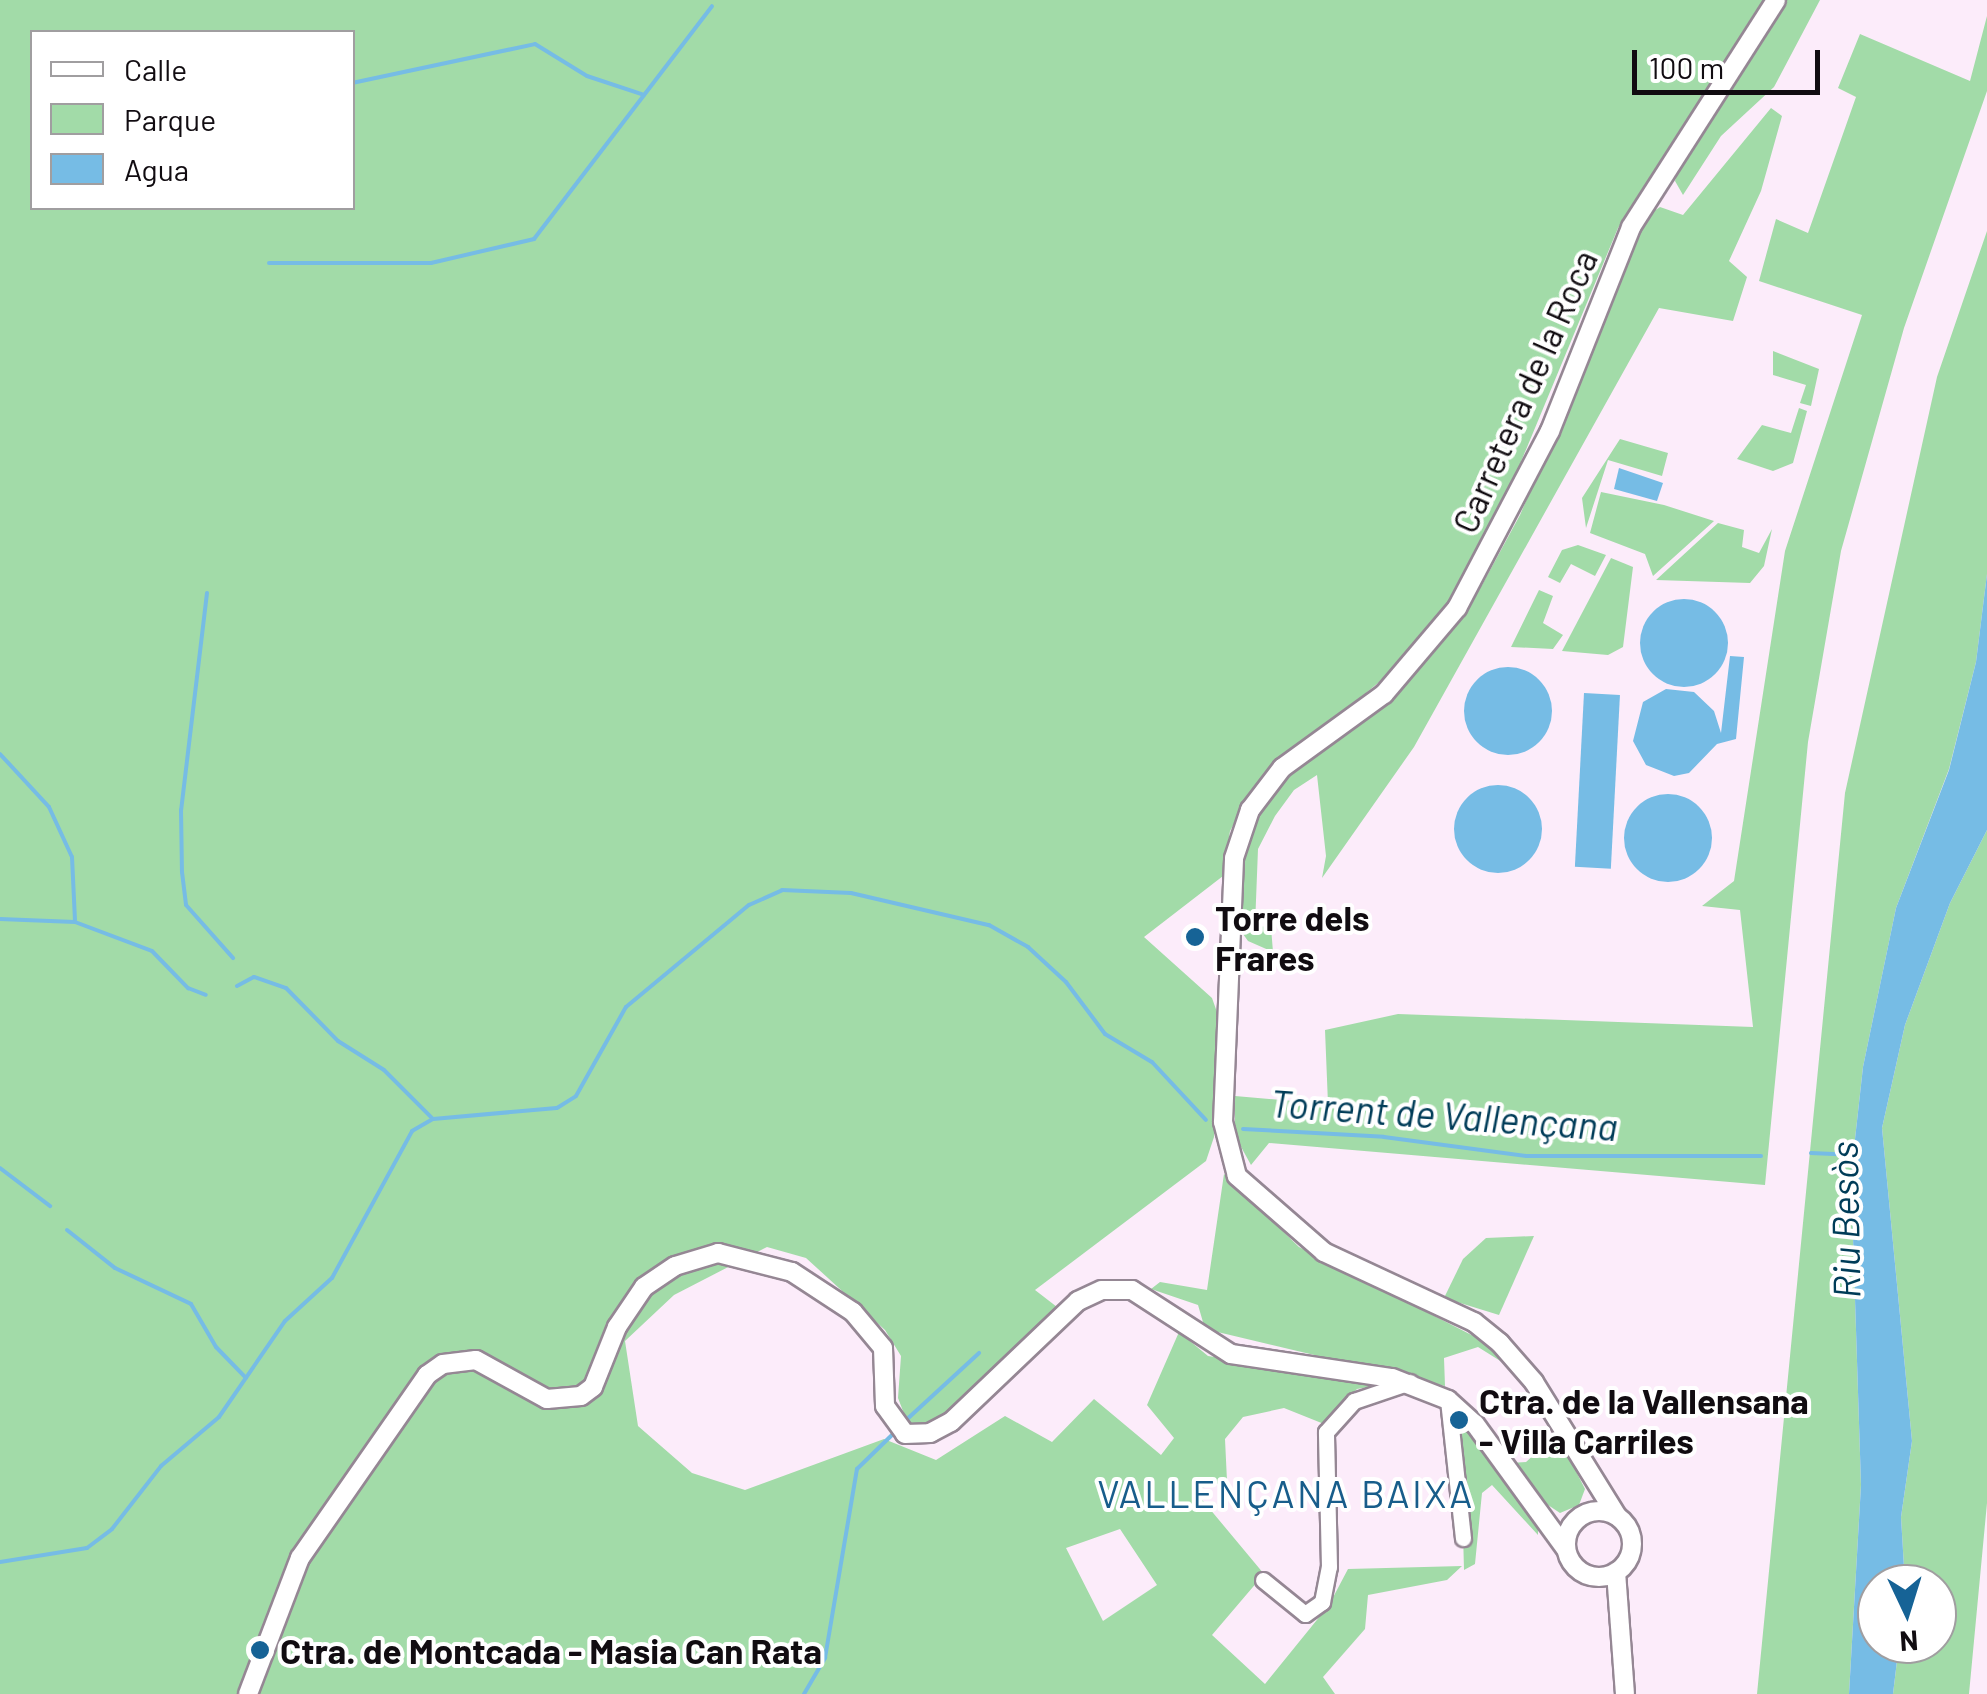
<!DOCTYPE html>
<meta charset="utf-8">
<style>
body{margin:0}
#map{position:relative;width:1987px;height:1694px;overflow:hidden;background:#fcecfa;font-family:Barlow,sans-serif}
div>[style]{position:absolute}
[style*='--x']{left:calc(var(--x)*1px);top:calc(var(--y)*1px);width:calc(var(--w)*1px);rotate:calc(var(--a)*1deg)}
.green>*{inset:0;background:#a2dba8}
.water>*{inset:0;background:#76bce5;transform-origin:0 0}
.round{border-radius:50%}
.stream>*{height:4px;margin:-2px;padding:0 2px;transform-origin:2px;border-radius:2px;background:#76bce5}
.roads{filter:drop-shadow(2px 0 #958794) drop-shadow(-2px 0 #958794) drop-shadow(0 2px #958794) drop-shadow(0 -2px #958794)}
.minor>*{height:15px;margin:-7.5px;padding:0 7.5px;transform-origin:7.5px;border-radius:7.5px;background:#fff}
.tertiary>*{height:18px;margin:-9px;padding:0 9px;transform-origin:9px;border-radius:9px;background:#fff}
.tertiary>.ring{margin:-9px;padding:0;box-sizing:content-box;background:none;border:18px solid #fff;border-radius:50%}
.dots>*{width:28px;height:28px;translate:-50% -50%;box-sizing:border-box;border:5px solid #fff;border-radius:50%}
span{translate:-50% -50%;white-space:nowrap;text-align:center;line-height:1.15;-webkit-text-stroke:8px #fff;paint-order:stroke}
.street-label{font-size:35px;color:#110c11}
.poi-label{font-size:35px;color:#110c11;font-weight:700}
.left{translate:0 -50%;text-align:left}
.water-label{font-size:38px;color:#003c58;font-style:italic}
.neighbourhood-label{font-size:38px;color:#185d8b;letter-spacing:2.5px}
.legend{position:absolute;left:30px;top:30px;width:325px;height:180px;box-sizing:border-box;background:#fff;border:2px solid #a09ea0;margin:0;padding:12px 18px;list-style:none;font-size:30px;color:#110c11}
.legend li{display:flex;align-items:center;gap:20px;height:50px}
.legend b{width:50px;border:2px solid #a09ea0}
.north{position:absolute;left:1857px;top:1564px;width:100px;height:100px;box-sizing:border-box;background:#fff;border:2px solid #a09ea0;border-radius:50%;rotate:176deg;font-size:28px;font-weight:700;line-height:40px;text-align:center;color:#110c11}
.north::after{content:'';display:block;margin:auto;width:35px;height:45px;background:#166396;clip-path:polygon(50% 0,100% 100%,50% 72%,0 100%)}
.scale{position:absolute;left:1632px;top:50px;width:188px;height:45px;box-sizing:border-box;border:5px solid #110c11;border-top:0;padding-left:12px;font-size:30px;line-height:35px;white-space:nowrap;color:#110c11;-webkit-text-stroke:8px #fff;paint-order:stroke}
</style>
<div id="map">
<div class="green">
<div style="clip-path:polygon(evenodd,0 0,1763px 0,1618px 228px,1498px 517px,1448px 607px,1396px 668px,1254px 786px,1230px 831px,1223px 876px,1144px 937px,1212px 998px,1218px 1015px,1214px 1137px,1206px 1161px,1035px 1290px,1057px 1307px,960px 1404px,931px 1422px,908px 1424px,898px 1398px,901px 1356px,885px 1330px,806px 1258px,767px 1247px,674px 1295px,625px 1341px,638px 1426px,692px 1473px,745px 1490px,884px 1439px,936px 1460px,1005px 1416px,1052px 1442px,1094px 1399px,1161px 1455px,1174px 1438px,1147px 1405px,1179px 1332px,1208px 1356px,1386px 1384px,1357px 1389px,1324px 1424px,1284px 1408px,1243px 1417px,1225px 1439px,1227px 1481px,1194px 1490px,1264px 1574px,1212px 1635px,1265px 1684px,1329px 1605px,1348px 1569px,1462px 1566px,1447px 1580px,1368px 1595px,1365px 1629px,1323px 1677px,1335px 1694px,0 1694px,0 0,32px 32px,352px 32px,352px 208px,32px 208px,32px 32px,0 0,1120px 1529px,1157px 1585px,1103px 1621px,1066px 1548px,1120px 1529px)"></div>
<div style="clip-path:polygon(1785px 0,1820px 0,1774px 87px,1721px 136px,1683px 195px,1675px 181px,1679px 164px)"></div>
<div style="clip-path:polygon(1987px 16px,1987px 91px,1904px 328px,1841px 551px,1808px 742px,1765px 1185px,1269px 1143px,1251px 1165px,1235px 1136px,1235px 1096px,1328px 1104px,1325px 1030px,1398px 1014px,1753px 1027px,1740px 910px,1702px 906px,1734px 881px,1785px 551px,1862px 315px,1759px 281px,1776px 219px,1808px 233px,1856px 97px,1838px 88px,1860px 34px,1970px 81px)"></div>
<div style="clip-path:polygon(1771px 108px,1782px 116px,1761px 191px,1729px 261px,1747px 277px,1733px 321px,1659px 308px,1414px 747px,1322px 878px,1326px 856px,1317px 775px,1294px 790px,1275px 816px,1258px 849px,1255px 926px,1271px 927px,1273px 952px,1248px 941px,1238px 927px,1239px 879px,1244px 844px,1263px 808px,1289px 776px,1375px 713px,1432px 655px,1482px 585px,1520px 515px,1648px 215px,1660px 207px,1683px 215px)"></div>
<div style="clip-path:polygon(1987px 231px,1987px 574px,1976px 662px,1949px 769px,1896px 908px,1863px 1067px,1851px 1175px,1861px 1485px,1849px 1694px,1757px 1694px,1845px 793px,1937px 377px)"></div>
<div style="clip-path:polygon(1773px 351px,1819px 369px,1811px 406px,1800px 403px,1806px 385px,1773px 375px)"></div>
<div style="clip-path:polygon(1799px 408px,1807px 411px,1793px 463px,1773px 471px,1737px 459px,1762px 425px,1791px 433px)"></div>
<div style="clip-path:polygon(1620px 439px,1668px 453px,1662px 476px,1608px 460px,1586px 528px,1582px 498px)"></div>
<div style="clip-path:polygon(1601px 492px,1664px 505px,1714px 521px,1653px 576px,1645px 554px,1590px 533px)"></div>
<div style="clip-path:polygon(1718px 523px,1744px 530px,1742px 547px,1759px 553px,1772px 529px,1764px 566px,1750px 583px,1656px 580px)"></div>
<div style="clip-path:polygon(1578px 545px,1606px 555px,1595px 576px,1571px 564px,1560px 583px,1548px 577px,1562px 550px)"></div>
<div style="clip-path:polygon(1611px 558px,1633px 567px,1623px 647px,1608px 655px,1562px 651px)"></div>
<div style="clip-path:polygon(1539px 590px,1553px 596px,1543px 623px,1563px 635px,1553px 649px,1511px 647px)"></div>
<div style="clip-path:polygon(1987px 830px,1987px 1503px,1969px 1694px,1893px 1694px,1899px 1644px,1937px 1644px,1937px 1584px,1905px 1584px,1901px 1517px,1912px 1441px,1882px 1128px,1905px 1025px,1950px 903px)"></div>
<div style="clip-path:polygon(1224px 1174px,1299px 1247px,1499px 1349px,1502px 1362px,1478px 1347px,1444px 1358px,1445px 1386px,1205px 1329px,1198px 1305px,1151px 1289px,1160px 1282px,1207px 1290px)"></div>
<div style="clip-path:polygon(1534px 1236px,1499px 1315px,1444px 1298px,1463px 1259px,1486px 1238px)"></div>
<div style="clip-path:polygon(1460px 1421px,1538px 1523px,1538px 1535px,1492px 1485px,1482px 1493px,1475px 1564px,1464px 1570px)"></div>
<div style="clip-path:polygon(1557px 1434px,1585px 1489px,1579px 1505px,1560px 1513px,1542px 1501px,1510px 1463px,1526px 1462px)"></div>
</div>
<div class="water">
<div style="clip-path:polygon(1619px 468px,1663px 483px,1657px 501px,1614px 489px)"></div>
<div style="clip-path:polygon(1987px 574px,1987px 830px,1950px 903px,1905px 1025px,1882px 1128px,1912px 1441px,1901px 1517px,1905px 1584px,1877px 1584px,1877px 1644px,1899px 1644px,1893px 1694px,1849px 1694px,1861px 1485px,1851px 1175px,1863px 1067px,1896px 908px,1949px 770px,1976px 662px)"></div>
<div class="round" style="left:1640px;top:599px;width:88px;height:88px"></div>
<div style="clip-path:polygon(1730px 656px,1744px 657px,1736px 739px,1717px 744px,1689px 773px,1674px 776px,1646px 765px,1633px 741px,1643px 702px,1666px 689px,1694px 692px,1714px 711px,1721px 733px)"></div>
<div class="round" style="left:1464px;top:667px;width:88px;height:88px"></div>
<div style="left:1584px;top:693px;width:36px;height:174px;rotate:3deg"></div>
<div class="round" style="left:1454px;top:785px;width:88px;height:88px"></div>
<div class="round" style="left:1624px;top:794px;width:88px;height:88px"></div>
</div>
<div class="stream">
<div style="--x:352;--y:83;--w:187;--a:-12"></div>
<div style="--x:535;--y:44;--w:61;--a:31.6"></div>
<div style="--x:587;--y:76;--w:60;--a:18.4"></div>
<div style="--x:269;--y:263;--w:162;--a:0"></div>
<div style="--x:431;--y:263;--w:106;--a:-13.1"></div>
<div style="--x:534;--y:239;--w:293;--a:-52.6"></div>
<div style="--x:207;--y:593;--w:219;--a:96.8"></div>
<div style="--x:181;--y:810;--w:62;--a:89.1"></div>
<div style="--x:182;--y:872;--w:33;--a:83"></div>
<div style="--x:186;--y:905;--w:71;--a:48.4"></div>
<div style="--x:0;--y:754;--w:72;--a:47.2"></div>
<div style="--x:49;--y:807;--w:55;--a:65.3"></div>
<div style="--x:72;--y:857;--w:63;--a:87.3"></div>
<div style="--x:0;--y:919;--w:75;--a:2.3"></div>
<div style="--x:75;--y:922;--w:82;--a:20.6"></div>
<div style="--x:152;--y:951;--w:52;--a:45.8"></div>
<div style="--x:188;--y:988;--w:19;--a:21"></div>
<div style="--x:237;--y:986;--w:19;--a:-28"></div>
<div style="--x:254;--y:977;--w:34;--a:19"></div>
<div style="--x:286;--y:988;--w:74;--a:45.5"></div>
<div style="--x:338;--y:1041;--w:54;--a:32.2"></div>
<div style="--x:384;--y:1070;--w:68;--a:45"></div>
<div style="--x:1243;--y:1129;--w:141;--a:3.2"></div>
<div style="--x:1384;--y:1137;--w:144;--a:7.6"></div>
<div style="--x:1527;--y:1156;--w:234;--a:0"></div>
<div style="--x:1811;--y:1153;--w:45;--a:2.5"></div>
<div style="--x:0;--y:1168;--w:63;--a:37.2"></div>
<div style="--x:67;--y:1230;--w:61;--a:38.4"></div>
<div style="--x:115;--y:1268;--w:84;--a:25.3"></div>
<div style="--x:191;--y:1304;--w:50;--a:59.8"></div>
<div style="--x:216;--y:1347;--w:43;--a:45.9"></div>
<div style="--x:904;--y:1422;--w:102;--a:-42.6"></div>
<div style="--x:0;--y:1562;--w:88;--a:-9.1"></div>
<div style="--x:87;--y:1548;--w:31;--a:-37"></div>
<div style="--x:112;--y:1529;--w:80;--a:-52.1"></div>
<div style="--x:161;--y:1466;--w:76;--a:-40.2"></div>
<div style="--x:219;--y:1417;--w:116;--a:-55.5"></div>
<div style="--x:285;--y:1321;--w:64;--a:-42.5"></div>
<div style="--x:332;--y:1278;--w:167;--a:-61.4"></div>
<div style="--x:412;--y:1131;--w:24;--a:-30"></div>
<div style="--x:433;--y:1119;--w:124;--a:-5.1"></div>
<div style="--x:557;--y:1108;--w:22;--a:-32"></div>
<div style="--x:576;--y:1096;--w:102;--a:-60.7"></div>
<div style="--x:626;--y:1007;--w:160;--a:-39.7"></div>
<div style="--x:749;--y:905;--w:36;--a:-24"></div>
<div style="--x:782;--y:890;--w:69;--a:2.5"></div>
<div style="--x:851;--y:893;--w:142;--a:13.1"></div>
<div style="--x:989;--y:925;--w:45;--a:29.4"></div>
<div style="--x:1028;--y:947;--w:52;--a:42.6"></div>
<div style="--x:1066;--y:982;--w:65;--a:53.1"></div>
<div style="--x:1105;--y:1034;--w:55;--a:30.8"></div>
<div style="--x:1152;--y:1062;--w:79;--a:47"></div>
<div style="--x:804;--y:1694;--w:42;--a:-59.7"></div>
<div style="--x:825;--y:1658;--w:192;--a:-80.4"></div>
<div style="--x:857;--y:1469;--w:52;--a:-44.2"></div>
</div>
<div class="roads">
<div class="minor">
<div style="--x:1448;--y:1400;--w:139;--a:83.8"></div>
<div style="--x:1263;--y:1580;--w:54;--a:39"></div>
<div style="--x:1305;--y:1614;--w:21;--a:-35"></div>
<div style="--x:1322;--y:1602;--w:36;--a:-79"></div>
<div style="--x:1329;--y:1567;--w:135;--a:-91.3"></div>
<div style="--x:1326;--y:1432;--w:42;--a:-47.9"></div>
<div style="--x:1354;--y:1401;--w:59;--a:-18.7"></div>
</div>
<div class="tertiary">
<div class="ring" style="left:1566px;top:1511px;width:48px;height:48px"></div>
<div style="--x:1617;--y:1516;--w:158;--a:-121.8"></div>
<div style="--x:1534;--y:1382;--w:52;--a:-131.1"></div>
<div style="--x:1500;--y:1343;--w:33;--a:-141"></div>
<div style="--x:1474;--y:1322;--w:166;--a:-155"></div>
<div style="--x:1324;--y:1252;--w:116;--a:-138.9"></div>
<div style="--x:1237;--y:1176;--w:56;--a:-104.5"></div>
<div style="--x:1223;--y:1122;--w:264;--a:-87.6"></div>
<div style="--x:1234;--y:858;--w:51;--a:-71.6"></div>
<div style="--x:1250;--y:810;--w:53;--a:-52.7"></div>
<div style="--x:1282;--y:768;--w:126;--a:-36"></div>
<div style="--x:1384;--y:694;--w:113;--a:-49.7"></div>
<div style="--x:1457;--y:608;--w:200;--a:-62.3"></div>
<div style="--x:1550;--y:431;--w:219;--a:-68.3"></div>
<div style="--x:1631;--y:227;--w:269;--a:-57.4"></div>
<div style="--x:1616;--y:1572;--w:122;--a:85.8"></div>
<div style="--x:248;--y:1694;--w:146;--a:-69.1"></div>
<div style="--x:300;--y:1558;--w:223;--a:-55.2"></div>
<div style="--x:427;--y:1375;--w:19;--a:-35"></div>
<div style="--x:443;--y:1364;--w:33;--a:-7"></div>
<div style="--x:476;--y:1360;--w:81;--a:28.8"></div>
<div style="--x:547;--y:1399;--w:34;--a:-5"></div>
<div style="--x:581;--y:1396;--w:15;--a:-37"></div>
<div style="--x:593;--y:1387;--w:65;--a:-68.2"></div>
<div style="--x:617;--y:1327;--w:48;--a:-56"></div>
<div style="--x:644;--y:1287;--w:37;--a:-34"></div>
<div style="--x:675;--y:1266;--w:45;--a:-16.8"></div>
<div style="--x:718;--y:1253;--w:76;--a:14.4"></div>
<div style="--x:792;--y:1272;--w:73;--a:33.3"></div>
<div style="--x:853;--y:1312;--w:47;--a:50.2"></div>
<div style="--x:883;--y:1348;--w:58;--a:88"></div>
<div style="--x:885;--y:1406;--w:34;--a:54"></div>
<div style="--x:905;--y:1434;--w:25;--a:-2"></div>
<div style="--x:930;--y:1433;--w:24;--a:-28"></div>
<div style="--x:951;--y:1422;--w:175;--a:-43.6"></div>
<div style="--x:1078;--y:1301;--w:26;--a:-25"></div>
<div style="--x:1102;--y:1290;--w:30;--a:0"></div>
<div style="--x:1132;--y:1290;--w:118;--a:32.9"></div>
<div style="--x:1231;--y:1354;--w:163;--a:8.5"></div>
<div style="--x:1392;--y:1378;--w:60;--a:21.4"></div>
<div style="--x:1448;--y:1400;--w:36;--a:42"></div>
<div style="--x:1475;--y:1424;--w:153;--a:54"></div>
</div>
</div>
<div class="dots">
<div style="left:1195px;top:937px;background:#166396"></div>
<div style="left:1459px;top:1420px;background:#166396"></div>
<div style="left:260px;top:1650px;background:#166396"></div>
</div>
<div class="street-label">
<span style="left:1524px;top:391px;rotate:-66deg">Carretera de la Roca</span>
</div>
<div class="poi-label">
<span class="left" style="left:1215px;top:937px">Torre dels<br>Frares</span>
<span class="left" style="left:1479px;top:1420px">Ctra. de la Vallensana<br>- Villa Carriles</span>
<span class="left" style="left:280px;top:1650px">Ctra. de Montcada - Masia Can Rata</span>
</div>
<div class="water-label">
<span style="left:1444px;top:1115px;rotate:4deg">Torrent de Vallençana</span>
<span style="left:1845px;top:1220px;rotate:-91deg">Riu Besòs</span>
</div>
<div class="neighbourhood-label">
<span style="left:1286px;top:1494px">VALLENÇANA BAIXA</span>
</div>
<ul class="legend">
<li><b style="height:12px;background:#fff"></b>Calle</li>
<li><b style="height:28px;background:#a2dba8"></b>Parque</li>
<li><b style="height:28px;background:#76bce5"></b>Agua</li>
</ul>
<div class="north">N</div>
<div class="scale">100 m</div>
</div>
